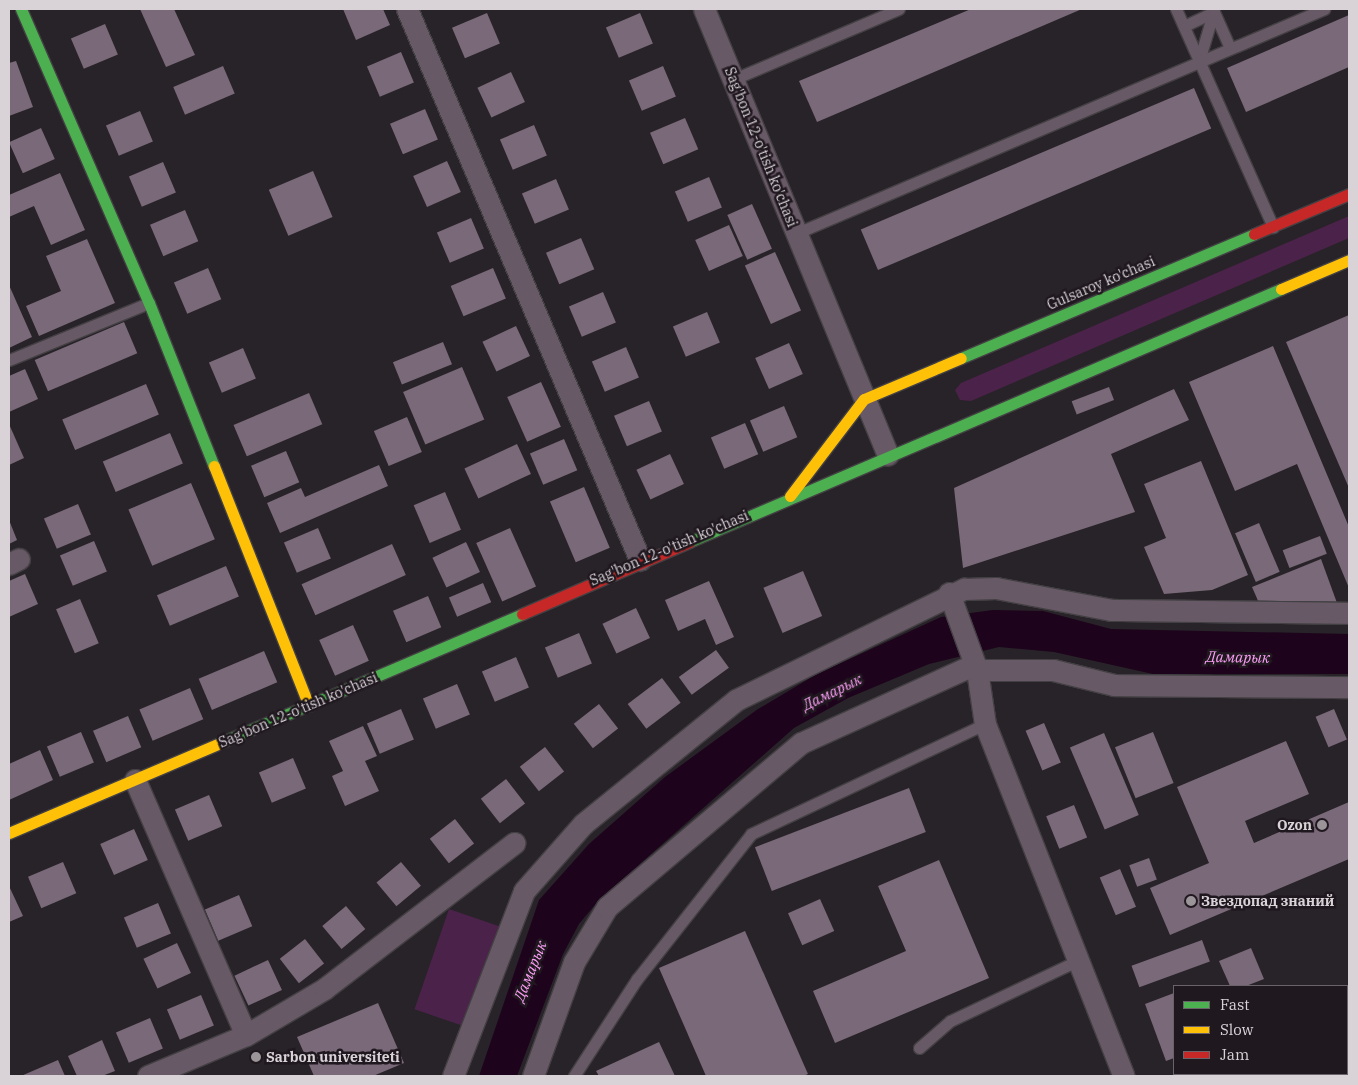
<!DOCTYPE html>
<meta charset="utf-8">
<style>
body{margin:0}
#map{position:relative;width:1358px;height:1085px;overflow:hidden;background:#282328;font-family:"IBM Plex Serif",serif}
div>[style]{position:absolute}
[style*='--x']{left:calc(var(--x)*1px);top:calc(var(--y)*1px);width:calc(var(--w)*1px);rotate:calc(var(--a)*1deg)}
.green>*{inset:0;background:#4b2249;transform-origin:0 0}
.water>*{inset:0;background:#1e031d}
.building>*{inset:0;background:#796979;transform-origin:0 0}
.roads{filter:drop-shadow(1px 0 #434043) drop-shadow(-1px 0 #434043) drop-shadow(0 1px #434043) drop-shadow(0 -1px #434043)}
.lane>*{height:11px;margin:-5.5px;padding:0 5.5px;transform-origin:5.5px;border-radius:5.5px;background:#685967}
.street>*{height:21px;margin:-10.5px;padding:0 10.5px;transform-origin:10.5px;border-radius:10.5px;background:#685967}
.fast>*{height:11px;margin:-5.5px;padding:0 5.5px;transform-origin:5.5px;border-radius:5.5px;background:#4caf50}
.slow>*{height:11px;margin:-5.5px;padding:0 5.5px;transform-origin:5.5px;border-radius:5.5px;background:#ffc107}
.jam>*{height:11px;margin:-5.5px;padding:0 5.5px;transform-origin:5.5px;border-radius:5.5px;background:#c62828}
.dots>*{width:14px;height:14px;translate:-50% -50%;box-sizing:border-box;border:2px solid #20181f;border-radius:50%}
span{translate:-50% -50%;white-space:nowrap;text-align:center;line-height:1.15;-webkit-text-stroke:5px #20181f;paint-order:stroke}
.street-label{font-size:14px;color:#d9d3d8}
.poi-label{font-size:14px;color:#d9d3d8;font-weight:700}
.right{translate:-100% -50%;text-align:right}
.left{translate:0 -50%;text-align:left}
.water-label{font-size:15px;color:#fb9ef6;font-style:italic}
.frame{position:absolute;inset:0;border:10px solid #d9d3d8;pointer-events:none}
.legend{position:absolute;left:1173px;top:985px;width:175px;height:90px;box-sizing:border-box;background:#20181f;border:1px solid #6a6369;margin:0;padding:6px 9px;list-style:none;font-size:15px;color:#d9d3d8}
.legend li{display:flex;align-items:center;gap:10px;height:25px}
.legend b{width:25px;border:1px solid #6a6369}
</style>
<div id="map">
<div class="green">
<div style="clip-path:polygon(1349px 216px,1349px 238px,971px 401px,960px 400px,955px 390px,961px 383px)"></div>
<div style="left:449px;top:909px;width:57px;height:106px;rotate:19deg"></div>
</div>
<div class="water">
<div style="clip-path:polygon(993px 610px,1043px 611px,1111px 629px,1349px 634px,1349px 674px,1153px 674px,1054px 652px,999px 647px,929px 664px,848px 698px,794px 728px,599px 900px,579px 924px,563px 954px,517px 1076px,479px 1076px,539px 900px,589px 844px,665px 777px,758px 709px,817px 674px,941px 617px)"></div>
</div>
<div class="building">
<div style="clip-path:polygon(140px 9px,174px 9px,195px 55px,166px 67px)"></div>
<div style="clip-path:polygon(343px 9px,383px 9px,390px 25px,356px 40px)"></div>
<div style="clip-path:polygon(971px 9px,1082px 9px,817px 122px,799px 81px)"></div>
<div style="left:487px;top:13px;width:33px;height:38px;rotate:67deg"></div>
<div style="left:640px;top:13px;width:33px;height:37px;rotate:67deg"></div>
<div style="clip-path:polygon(1349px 15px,1349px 67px,1246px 112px,1227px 68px)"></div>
<div style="left:105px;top:24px;width:33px;height:37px;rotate:67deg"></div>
<div style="left:401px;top:52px;width:33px;height:37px;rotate:67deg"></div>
<div style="clip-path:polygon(16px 61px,33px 107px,9px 116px,9px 63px)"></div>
<div style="left:223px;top:66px;width:30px;height:54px;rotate:67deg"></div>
<div style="left:663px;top:66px;width:33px;height:37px;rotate:67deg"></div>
<div style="left:511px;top:72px;width:33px;height:37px;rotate:65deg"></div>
<div style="left:1194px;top:88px;width:44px;height:362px;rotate:67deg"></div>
<div style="left:425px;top:109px;width:33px;height:38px;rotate:67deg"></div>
<div style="left:140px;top:111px;width:33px;height:37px;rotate:67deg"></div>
<div style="left:685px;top:118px;width:34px;height:38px;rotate:67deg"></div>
<div style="left:534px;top:125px;width:33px;height:37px;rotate:67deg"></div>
<div style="left:41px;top:128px;width:34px;height:35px;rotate:66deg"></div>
<div style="left:447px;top:161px;width:34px;height:37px;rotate:66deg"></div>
<div style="left:163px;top:162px;width:33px;height:37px;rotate:67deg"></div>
<div style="left:313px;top:171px;width:50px;height:48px;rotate:67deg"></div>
<div style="clip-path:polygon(60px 173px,85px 230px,51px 245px,34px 206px,9px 217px,9px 195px)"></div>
<div style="left:709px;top:177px;width:33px;height:37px;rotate:67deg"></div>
<div style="left:556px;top:179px;width:33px;height:37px;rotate:67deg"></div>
<div style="left:752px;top:204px;width:49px;height:27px;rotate:66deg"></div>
<div style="left:185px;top:210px;width:34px;height:38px;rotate:67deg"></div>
<div style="left:471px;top:218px;width:33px;height:37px;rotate:67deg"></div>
<div style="left:729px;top:225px;width:34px;height:37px;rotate:66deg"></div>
<div style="left:581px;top:238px;width:34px;height:38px;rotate:67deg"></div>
<div style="clip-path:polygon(87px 239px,115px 303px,39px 336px,26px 306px,61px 291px,46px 256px)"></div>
<div style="left:775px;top:252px;width:64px;height:33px;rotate:66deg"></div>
<div style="left:208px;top:268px;width:34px;height:37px;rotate:67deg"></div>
<div style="left:493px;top:268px;width:33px;height:46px;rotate:67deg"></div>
<div style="clip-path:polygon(9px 285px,32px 337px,9px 348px)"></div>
<div style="left:603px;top:292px;width:33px;height:37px;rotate:67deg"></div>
<div style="left:707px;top:312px;width:33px;height:37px;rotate:67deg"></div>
<div style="clip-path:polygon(1349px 315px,1349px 488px,1286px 342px)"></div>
<div style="left:124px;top:322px;width:34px;height:97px;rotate:67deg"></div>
<div style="left:516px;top:326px;width:33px;height:37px;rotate:65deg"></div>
<div style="left:443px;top:342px;width:24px;height:54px;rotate:68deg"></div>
<div style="left:789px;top:343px;width:34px;height:37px;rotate:66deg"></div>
<div style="clip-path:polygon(1273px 346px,1349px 527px,1349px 588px,1297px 464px,1235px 491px,1189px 382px)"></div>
<div style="left:626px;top:347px;width:33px;height:37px;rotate:67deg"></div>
<div style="left:243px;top:348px;width:33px;height:37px;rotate:67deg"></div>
<div style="left:462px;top:367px;width:57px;height:64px;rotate:67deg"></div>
<div style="clip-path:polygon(25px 369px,38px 399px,9px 412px,9px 376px)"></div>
<div style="left:541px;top:382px;width:49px;height:37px;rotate:66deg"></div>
<div style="left:146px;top:384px;width:33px;height:91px;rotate:67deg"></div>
<div style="left:1109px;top:387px;width:14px;height:40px;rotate:69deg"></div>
<div style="clip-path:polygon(1174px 389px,1189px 420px,1111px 454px,1135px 512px,963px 568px,954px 488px)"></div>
<div style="left:309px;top:393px;width:34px;height:82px;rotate:67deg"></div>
<div style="left:649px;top:401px;width:33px;height:38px;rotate:67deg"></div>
<div style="left:784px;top:406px;width:34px;height:37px;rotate:67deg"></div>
<div style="left:407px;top:417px;width:38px;height:36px;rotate:67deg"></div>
<div style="left:745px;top:423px;width:34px;height:37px;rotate:67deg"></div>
<div style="clip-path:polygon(9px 424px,24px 458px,9px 465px)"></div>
<div style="left:170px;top:433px;width:33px;height:73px;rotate:67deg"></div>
<div style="left:564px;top:439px;width:34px;height:37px;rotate:67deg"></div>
<div style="left:517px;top:444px;width:33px;height:58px;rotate:65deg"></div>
<div style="left:286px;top:451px;width:34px;height:38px;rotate:67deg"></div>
<div style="left:670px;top:454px;width:33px;height:37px;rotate:65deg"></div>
<div style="clip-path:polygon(1201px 461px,1248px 575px,1212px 590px,1164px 594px,1144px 547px,1166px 538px,1144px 484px)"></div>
<div style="clip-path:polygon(379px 465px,388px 486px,280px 533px,267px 503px,301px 488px,305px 497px)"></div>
<div style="left:191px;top:483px;width:61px;height:68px;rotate:67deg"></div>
<div style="left:584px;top:487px;width:66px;height:37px;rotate:67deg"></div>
<div style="left:445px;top:492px;width:41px;height:34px;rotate:67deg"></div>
<div style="left:78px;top:504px;width:33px;height:37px;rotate:67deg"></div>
<div style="clip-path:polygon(9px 520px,17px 540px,9px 544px)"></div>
<div style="left:1259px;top:523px;width:53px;height:26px;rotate:67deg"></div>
<div style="left:318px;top:528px;width:33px;height:37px;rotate:67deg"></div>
<div style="left:510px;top:528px;width:64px;height:37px;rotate:66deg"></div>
<div style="left:1320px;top:536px;width:19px;height:40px;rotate:69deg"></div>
<div style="left:94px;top:541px;width:33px;height:37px;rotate:67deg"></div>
<div style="left:466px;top:542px;width:33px;height:37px;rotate:65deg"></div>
<div style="left:392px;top:544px;width:34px;height:99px;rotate:66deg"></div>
<div style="clip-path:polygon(1321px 559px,1337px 603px,1262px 610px,1252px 587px)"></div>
<div style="left:226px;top:566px;width:33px;height:75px;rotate:67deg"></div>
<div style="left:803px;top:571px;width:49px;height:43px;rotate:67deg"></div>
<div style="clip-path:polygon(25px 574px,38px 604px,9px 617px,9px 581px)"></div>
<div style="clip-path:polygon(709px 581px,734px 637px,716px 645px,705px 619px,678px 631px,665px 600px)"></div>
<div style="left:483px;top:583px;width:21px;height:37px;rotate:67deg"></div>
<div style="left:428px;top:596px;width:34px;height:38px;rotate:67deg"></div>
<div style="left:80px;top:599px;width:48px;height:26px;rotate:67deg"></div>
<div style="left:636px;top:608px;width:33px;height:37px;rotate:65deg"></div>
<div style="left:353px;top:625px;width:39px;height:37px;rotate:66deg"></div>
<div style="left:579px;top:633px;width:33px;height:37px;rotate:67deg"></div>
<div style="left:716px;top:650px;width:22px;height:46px;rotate:54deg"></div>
<div style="left:264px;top:651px;width:34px;height:71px;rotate:67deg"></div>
<div style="left:516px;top:657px;width:33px;height:37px;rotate:67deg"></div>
<div style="left:662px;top:678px;width:31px;height:43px;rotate:53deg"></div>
<div style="left:457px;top:684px;width:33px;height:37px;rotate:67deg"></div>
<div style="left:190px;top:688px;width:34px;height:55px;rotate:67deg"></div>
<div style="left:599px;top:704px;width:31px;height:32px;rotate:52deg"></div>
<div style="left:401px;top:709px;width:33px;height:37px;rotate:67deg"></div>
<div style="left:1334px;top:709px;width:33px;height:20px;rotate:67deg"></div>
<div style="left:128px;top:716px;width:34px;height:38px;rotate:67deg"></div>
<div style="left:1044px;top:723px;width:43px;height:20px;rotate:67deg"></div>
<div style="clip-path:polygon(363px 726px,377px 756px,365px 761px,379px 791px,345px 806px,332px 776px,343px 771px,329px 741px)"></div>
<div style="left:81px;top:732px;width:33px;height:37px;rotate:67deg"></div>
<div style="left:1153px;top:732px;width:55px;height:41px;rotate:68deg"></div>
<div style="left:1104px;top:733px;width:89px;height:37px;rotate:67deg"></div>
<div style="clip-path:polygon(1286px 741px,1309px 794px,1245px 821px,1254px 843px,1349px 802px,1349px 859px,1170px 935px,1150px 888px,1209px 863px,1177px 787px)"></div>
<div style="left:545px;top:747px;width:31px;height:32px;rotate:52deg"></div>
<div style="clip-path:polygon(40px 750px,53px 780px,9px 800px,9px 764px)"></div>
<div style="left:293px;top:758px;width:33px;height:37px;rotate:67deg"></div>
<div style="left:506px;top:779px;width:31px;height:32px;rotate:52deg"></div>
<div style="left:909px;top:788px;width:47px;height:165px;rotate:69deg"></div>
<div style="left:209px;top:795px;width:34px;height:37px;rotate:67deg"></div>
<div style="left:1074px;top:805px;width:35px;height:30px;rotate:68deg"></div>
<div style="left:455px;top:819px;width:31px;height:32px;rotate:52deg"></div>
<div style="left:134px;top:829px;width:34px;height:37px;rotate:66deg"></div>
<div style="left:1149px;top:858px;width:23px;height:21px;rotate:70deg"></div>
<div style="clip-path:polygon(939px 860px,989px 978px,835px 1043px,813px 991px,906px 951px,878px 886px)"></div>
<div style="left:63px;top:862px;width:34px;height:38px;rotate:67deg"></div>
<div style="left:401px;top:862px;width:31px;height:32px;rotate:50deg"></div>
<div style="left:1120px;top:869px;width:41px;height:22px;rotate:67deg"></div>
<div style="clip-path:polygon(9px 886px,23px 916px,9px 922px)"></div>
<div style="left:239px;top:895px;width:34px;height:37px;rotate:67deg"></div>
<div style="left:820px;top:899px;width:35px;height:35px;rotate:66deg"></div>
<div style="left:158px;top:903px;width:33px;height:37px;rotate:67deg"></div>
<div style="left:346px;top:906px;width:30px;height:31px;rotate:50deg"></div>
<div style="clip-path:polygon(745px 931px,808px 1074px,803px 1076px,706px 1076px,659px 968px)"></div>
<div style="left:305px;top:939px;width:31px;height:32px;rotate:52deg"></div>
<div style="left:1202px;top:940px;width:23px;height:75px;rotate:70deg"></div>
<div style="left:177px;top:943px;width:33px;height:37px;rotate:65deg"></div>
<div style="clip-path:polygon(1251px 948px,1264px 979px,1246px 986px,1230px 986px,1219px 961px)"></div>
<div style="left:268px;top:960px;width:33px;height:37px;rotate:65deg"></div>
<div style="clip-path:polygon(1174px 993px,1174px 1058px,1166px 1061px,1145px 1004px)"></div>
<div style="left:201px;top:995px;width:33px;height:37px;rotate:67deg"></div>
<div style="clip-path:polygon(378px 1003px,404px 1063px,373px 1076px,314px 1076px,297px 1037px)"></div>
<div style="left:150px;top:1018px;width:33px;height:37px;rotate:67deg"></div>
<div style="clip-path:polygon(1349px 1020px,1349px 1076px,1218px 1076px,1347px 1074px)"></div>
<div style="clip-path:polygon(102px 1040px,115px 1071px,102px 1076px,77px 1076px,68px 1056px)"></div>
<div style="clip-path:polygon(659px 1042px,675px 1076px,599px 1076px,596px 1071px)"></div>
<div style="clip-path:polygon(58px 1060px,65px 1076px,21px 1076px)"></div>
</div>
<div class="roads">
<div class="lane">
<div style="--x:1176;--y:9;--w:239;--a:66"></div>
<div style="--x:1184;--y:26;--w:33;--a:-25"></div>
<div style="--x:1214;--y:12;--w:39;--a:66"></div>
<div style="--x:1199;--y:61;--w:53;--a:-73.6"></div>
<div style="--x:734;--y:79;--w:179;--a:-23"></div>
<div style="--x:797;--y:233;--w:573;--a:-23.03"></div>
<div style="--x:9;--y:360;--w:151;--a:-22.2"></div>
<div style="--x:919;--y:1048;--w:41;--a:-41.1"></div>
<div style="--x:950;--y:1021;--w:143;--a:-25.3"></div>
<div style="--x:574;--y:1076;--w:116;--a:-57"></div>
<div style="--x:637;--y:979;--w:184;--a:-51.8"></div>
<div style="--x:751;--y:834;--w:259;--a:-25.2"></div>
</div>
<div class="street">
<div style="--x:407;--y:9;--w:598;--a:67.08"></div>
<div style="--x:704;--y:9;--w:482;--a:67.6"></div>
<div style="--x:9;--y:564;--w:11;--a:-27"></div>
<div style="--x:949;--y:593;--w:82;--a:70"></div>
<div style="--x:977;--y:670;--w:55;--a:81.6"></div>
<div style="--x:985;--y:724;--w:378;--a:68.5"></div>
<div style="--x:977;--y:670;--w:76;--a:0"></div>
<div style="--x:1053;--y:670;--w:63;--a:13.8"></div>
<div style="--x:1114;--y:685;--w:235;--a:0.5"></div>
<div style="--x:135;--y:780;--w:278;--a:66.5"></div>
<div style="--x:148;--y:1076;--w:106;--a:-22.7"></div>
<div style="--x:246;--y:1035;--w:91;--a:-30.5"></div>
<div style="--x:324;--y:989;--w:240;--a:-37.5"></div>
<div style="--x:453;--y:1076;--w:198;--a:-69"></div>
<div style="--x:524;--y:891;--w:89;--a:-48.6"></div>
<div style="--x:583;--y:824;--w:197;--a:-39"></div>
<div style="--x:736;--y:700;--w:254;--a:-26"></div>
<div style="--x:964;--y:589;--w:32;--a:-2"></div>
<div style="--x:996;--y:588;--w:117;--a:10.8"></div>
<div style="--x:1111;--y:610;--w:238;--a:0.7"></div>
<div style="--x:533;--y:1076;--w:121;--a:-70.2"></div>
<div style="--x:574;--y:962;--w:64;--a:-59"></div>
<div style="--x:607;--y:907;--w:254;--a:-40.2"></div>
<div style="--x:801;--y:743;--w:191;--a:-24.4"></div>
</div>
<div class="fast">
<div style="--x:21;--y:9;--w:321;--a:66.5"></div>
<div style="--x:149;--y:303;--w:175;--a:68.3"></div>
<div style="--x:961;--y:358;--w:318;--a:-22.9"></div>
<div style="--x:689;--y:542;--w:644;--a:-23.14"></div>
<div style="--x:222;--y:742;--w:326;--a:-23.1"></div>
</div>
<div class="slow">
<div style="--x:1281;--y:289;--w:74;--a:-23.1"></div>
<div style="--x:214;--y:466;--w:258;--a:68.4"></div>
<div style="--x:790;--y:496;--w:122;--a:-52.7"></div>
<div style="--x:864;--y:399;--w:105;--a:-22.9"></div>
<div style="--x:9;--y:833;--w:232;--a:-23.1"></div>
</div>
<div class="jam">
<div style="--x:1254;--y:234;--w:103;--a:-22.8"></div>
<div style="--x:522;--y:614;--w:182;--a:-23.3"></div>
</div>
</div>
<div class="dots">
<div style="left:1322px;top:825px;background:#9b959a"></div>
<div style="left:1191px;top:901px;background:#9b959a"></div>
<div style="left:256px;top:1057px;background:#9b959a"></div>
</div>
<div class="street-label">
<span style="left:761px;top:147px;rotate:68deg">Sag'bon 12-o'tish ko'chasi</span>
<span style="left:1101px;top:283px;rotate:-23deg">Gulsaroy ko'chasi</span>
<span style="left:669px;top:548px;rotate:-23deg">Sag'bon 12-o'tish ko'chasi</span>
<span style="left:298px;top:710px;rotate:-23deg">Sag'bon 12-o'tish ko'chasi</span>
</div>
<div class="poi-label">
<span class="right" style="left:1312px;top:825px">Ozon</span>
<span class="left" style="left:1201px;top:901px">Звездопад знаний</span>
<span class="left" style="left:266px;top:1057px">Sarbon universiteti</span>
</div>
<div class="water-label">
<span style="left:1238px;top:657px;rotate:1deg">Дамарык</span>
<span style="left:832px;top:692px;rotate:-26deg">Дамарык</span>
<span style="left:530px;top:971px;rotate:-68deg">Дамарык</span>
</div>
<div class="frame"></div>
<ul class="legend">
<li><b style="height:6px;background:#4caf50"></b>Fast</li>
<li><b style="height:6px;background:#ffc107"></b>Slow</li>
<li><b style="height:6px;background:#c62828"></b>Jam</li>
</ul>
</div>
